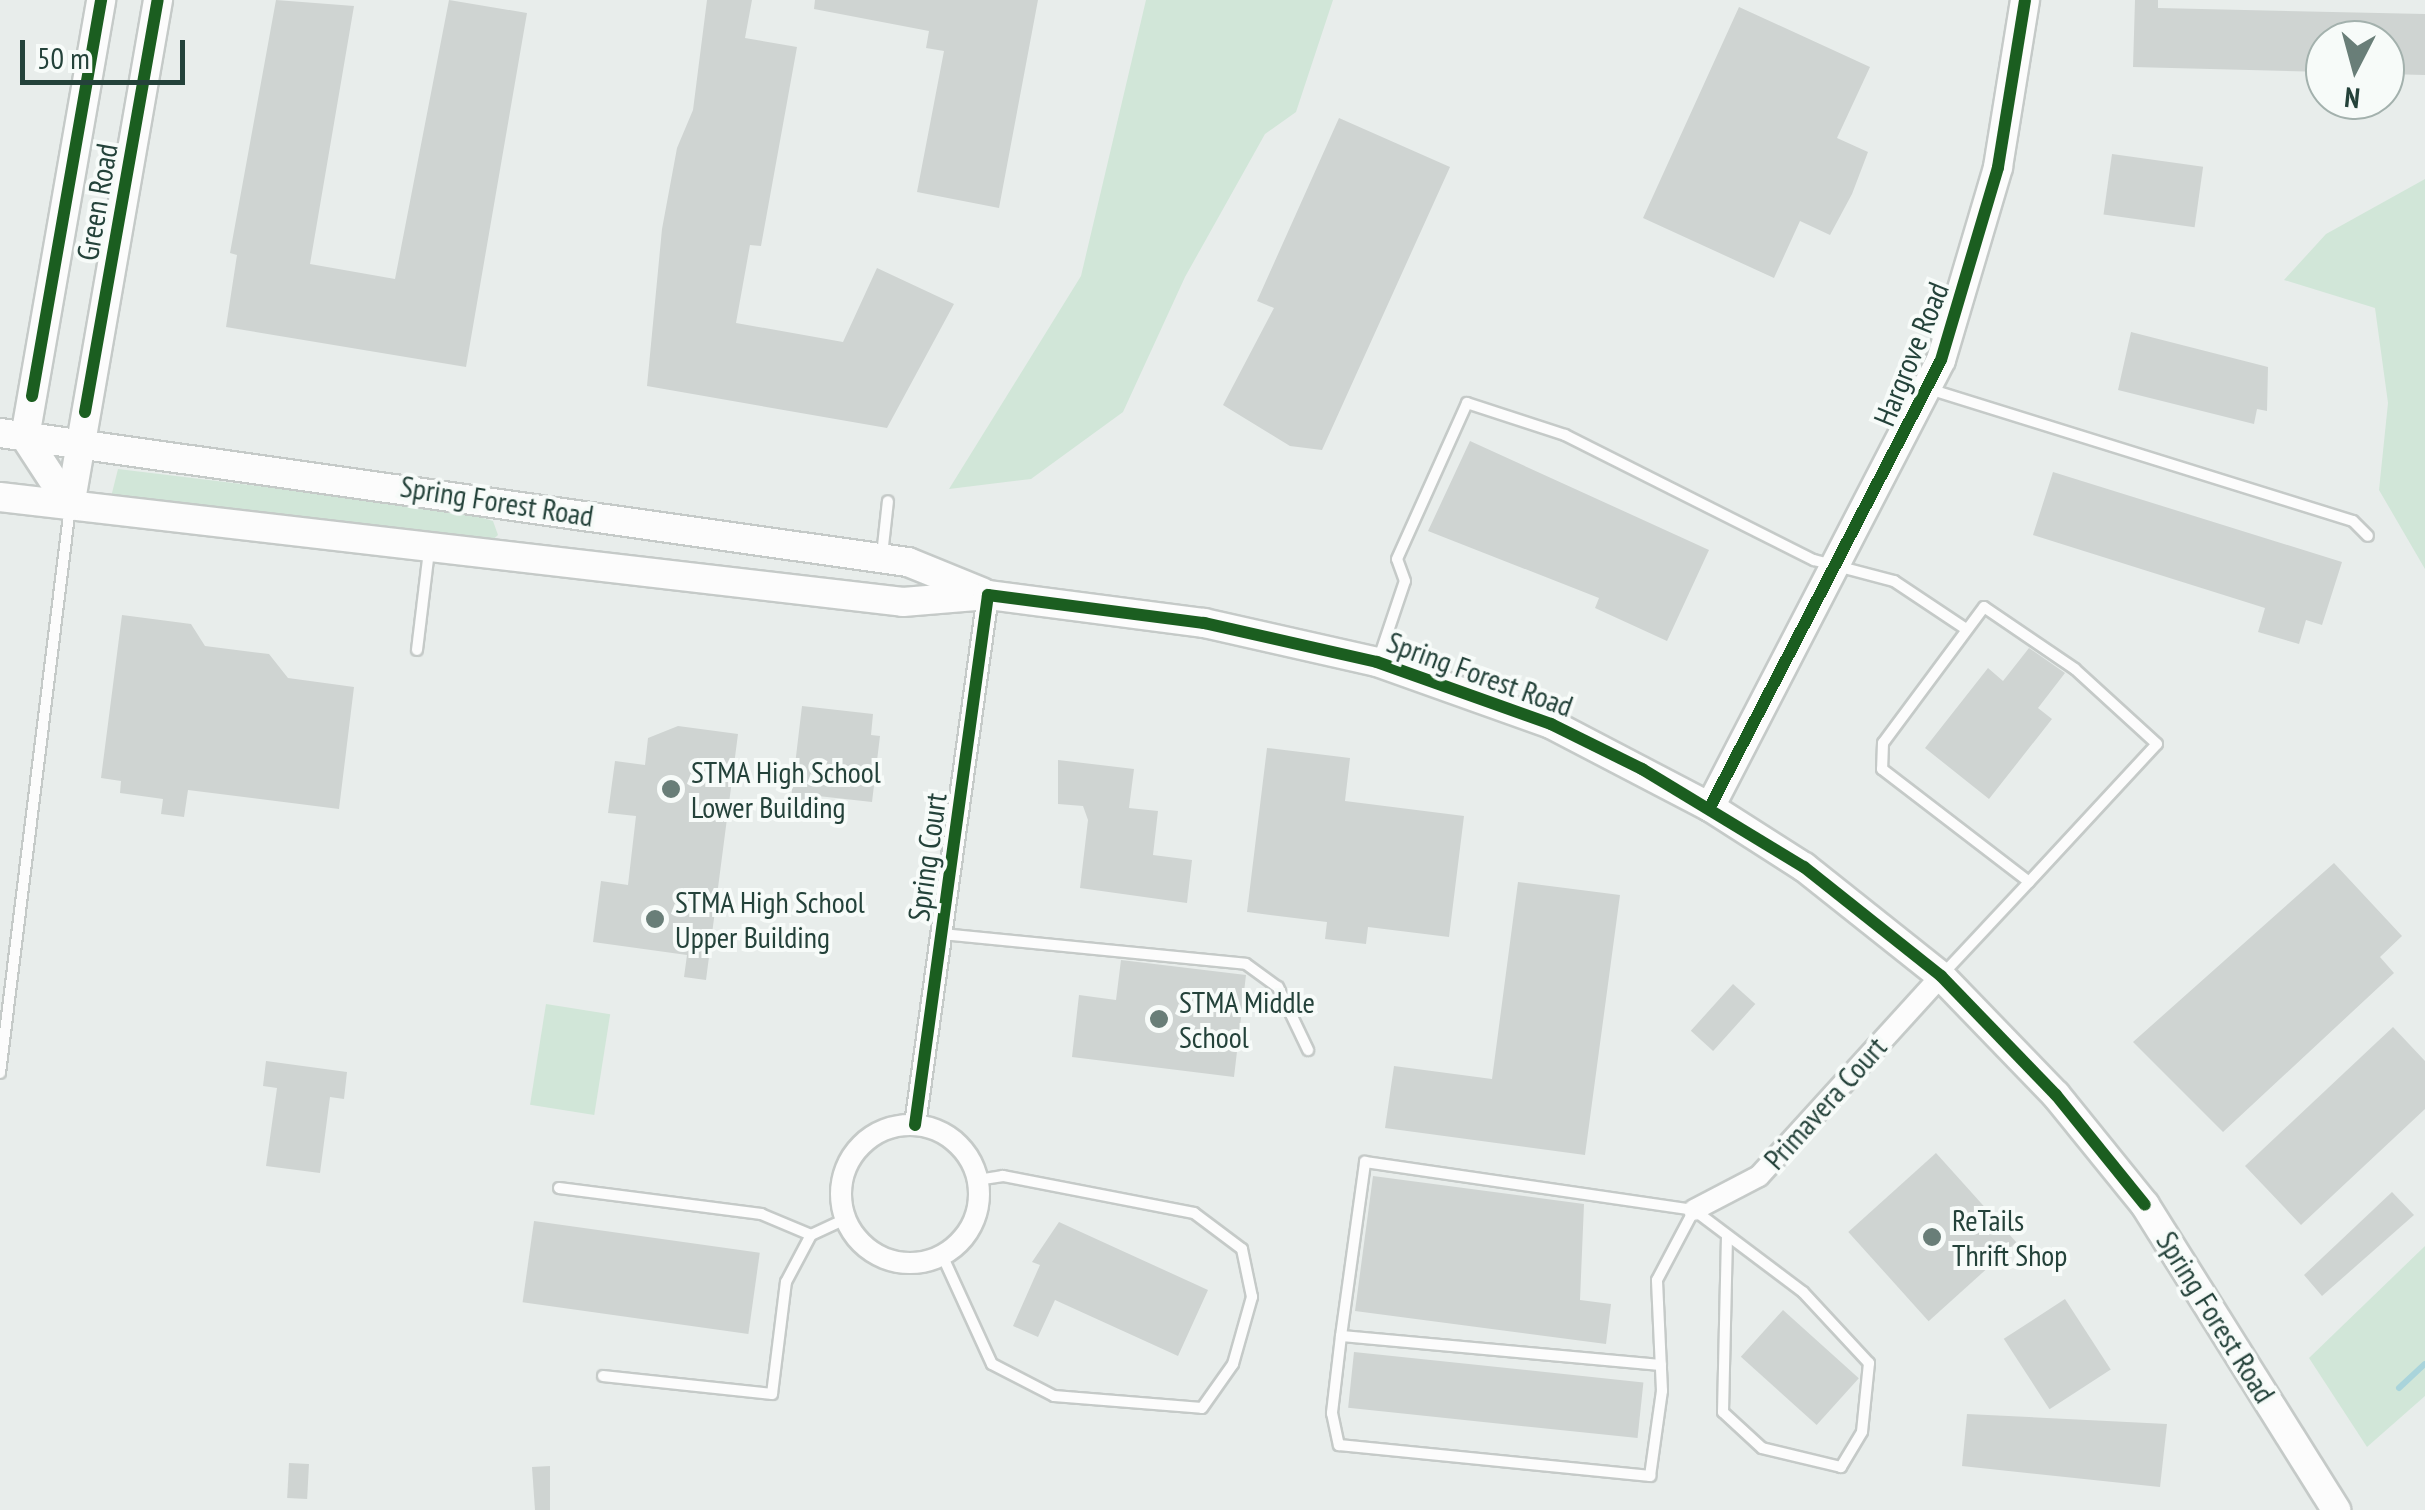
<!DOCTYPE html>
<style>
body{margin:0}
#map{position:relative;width:2425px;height:1510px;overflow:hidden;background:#e8edeb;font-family:"PT Sans Narrow",sans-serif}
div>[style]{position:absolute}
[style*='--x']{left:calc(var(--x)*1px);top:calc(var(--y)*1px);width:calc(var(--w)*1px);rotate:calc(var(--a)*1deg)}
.green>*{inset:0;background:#d1e6d8;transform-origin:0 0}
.stream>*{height:6px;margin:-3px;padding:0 3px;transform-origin:3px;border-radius:3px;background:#a9d4db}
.building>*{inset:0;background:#cfd4d2;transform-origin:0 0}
.roads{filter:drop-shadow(2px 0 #c5cac8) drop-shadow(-2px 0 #c5cac8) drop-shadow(0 2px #c5cac8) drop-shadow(0 -2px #c5cac8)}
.lane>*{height:10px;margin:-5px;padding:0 5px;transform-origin:5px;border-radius:5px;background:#fcfcfc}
.street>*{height:20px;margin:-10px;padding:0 10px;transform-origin:10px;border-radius:10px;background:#fcfcfc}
.street>.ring{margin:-10px;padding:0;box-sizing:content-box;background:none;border:20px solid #fcfcfc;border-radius:50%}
.secondary>*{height:28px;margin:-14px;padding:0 14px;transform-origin:14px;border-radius:14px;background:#fcfcfc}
.cycleway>*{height:12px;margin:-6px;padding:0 6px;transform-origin:6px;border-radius:6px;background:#1b5e20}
.dots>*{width:28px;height:28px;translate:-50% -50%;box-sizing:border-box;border:5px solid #f7fbf9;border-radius:50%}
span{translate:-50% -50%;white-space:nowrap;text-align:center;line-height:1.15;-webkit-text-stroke:8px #f7fbf9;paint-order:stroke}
.street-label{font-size:30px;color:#24423a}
.poi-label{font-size:30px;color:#24423a}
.left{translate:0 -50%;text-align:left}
.north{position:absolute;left:2305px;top:20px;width:100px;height:100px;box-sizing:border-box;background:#f7fbf9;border:2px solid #a3b1ad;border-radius:50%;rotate:186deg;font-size:28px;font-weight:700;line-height:40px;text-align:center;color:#24423a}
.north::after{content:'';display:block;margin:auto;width:35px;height:45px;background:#697e78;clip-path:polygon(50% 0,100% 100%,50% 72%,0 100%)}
.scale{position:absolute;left:20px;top:40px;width:165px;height:45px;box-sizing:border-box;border:5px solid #24423a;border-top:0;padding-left:12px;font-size:30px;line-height:35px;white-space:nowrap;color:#24423a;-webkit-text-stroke:8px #f7fbf9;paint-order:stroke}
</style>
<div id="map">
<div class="green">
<div style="clip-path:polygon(1146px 0,1333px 0,1296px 112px,1265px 134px,1185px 277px,1123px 412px,1031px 479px,949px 489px,1081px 276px)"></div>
<div style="clip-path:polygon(2425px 179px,2425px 569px,2379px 490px,2388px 403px,2375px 308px,2284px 280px,2326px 234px)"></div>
<div style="clip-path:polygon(118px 469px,456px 510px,493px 521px,498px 535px,488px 544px,111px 497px)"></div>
<div style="left:546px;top:1004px;width:65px;height:102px;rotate:9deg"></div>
<div style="clip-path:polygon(2425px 1246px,2425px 1396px,2367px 1447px,2309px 1358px)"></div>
</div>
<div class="stream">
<div style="--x:2399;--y:1388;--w:35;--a:-43"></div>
</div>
<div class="building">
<div style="clip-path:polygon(276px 0,354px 6px,310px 264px,395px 279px,449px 0,527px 13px,466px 367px,226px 327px,237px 255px,230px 253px)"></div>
<div style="clip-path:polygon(707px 0,752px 0,745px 38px,797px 47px,761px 246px,750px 245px,736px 323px,843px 342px,877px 268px,954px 304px,887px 428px,647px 386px,662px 229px,677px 148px,693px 110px)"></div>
<div style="clip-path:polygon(815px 0,1038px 0,999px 208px,917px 192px,944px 51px,926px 48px,929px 31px,814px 9px)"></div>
<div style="clip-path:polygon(2135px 0,2158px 0,2158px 8px,2425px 14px,2425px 75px,2385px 74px,2385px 40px,2325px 40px,2325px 72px,2133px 67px)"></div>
<div style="clip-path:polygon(1739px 7px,1870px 67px,1837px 138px,1868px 152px,1852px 194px,1830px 235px,1800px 221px,1774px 278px,1643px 218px)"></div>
<div style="clip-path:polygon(1339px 118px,1450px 167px,1322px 450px,1290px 446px,1223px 405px,1274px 308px,1257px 301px)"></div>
<div style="left:2112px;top:154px;width:92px;height:61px;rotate:8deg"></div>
<div style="clip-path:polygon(2131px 332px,2268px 367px,2267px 411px,2257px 409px,2254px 424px,2118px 390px)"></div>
<div style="clip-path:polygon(1470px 441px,1709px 550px,1667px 641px,1595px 608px,1599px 598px,1428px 531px)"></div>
<div style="clip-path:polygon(2053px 472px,2342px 562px,2322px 625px,2306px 620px,2299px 644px,2258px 632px,2265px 608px,2033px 535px)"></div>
<div style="clip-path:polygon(122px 615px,191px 624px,205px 646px,269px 654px,288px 678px,354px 687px,339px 809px,188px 790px,184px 817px,161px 814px,163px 799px,120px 793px,121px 781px,101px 778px)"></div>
<div style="clip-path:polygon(2029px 648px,2065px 673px,2038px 708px,2052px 719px,1989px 799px,1925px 748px,1988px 668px,2003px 681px)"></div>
<div style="clip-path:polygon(802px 706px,873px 714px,871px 735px,880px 736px,872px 802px,818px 796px,816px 810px,790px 807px)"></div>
<div style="clip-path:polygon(678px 726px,738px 734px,706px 980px,684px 977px,687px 955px,593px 942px,601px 881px,628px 885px,636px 816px,608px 813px,615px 761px,645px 765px,648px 738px)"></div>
<div style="clip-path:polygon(1267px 748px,1350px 758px,1345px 801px,1464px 816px,1449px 937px,1368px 927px,1366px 944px,1325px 939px,1327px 922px,1247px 912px)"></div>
<div style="clip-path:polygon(1058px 760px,1134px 769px,1129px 808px,1158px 811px,1153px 855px,1192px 860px,1187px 903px,1080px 888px,1088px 820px,1083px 806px,1058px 804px)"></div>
<div style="clip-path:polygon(2334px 863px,2402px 936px,2380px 957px,2394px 973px,2223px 1132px,2133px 1042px)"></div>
<div style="clip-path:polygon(1518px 882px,1620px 895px,1585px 1155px,1385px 1128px,1394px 1066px,1492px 1079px)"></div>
<div style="clip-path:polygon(1121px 960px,1246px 975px,1234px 1077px,1072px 1057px,1079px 995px,1116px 1000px)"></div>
<div style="left:1733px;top:984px;width:30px;height:63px;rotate:42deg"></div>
<div style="clip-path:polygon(2393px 1027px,2425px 1061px,2425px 1109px,2301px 1225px,2245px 1166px)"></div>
<div style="clip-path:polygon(266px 1061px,347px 1072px,344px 1099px,330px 1097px,320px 1173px,266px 1166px,277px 1088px,263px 1086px)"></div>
<div style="left:1936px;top:1153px;width:120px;height:118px;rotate:48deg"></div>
<div style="clip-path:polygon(1373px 1176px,1584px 1204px,1580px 1300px,1611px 1304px,1606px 1344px,1355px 1311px)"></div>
<div style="clip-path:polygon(2392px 1192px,2414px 1215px,2322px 1296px,2304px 1275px)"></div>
<div style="left:534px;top:1221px;width:228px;height:82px;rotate:8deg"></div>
<div style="clip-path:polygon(1059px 1222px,1208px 1290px,1178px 1356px,1055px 1300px,1038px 1337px,1013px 1326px,1040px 1265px,1032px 1262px)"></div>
<div style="left:2065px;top:1299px;width:84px;height:73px;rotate:57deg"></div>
<div style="left:1783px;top:1310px;width:102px;height:63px;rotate:42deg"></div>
<div style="left:1354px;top:1352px;width:291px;height:56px;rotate:6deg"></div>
<div style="clip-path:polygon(1967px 1414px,2167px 1424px,2160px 1487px,1962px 1466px)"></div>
<div style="left:289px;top:1463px;width:20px;height:35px;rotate:3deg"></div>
<div style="clip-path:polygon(550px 1466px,550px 1510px,535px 1510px,532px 1467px)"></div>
</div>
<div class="roads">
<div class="lane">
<div style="--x:1929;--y:389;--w:444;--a:17.3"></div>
<div style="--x:2353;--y:521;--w:21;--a:45"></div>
<div style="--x:882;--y:555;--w:54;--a:-83.7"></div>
<div style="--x:417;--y:650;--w:100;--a:-83.1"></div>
<div style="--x:1378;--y:661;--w:84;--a:-71.4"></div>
<div style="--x:1405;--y:581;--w:23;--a:-110"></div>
<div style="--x:1397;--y:559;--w:171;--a:-65.8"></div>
<div style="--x:1467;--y:403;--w:103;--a:18.1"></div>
<div style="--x:1565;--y:435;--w:279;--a:26.7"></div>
<div style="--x:1814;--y:560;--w:83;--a:14.7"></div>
<div style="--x:1894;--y:581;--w:87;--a:33.7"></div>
<div style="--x:942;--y:934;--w:305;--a:5.6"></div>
<div style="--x:1246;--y:964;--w:39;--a:36"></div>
<div style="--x:1278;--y:987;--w:70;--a:64.5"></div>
<div style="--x:1942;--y:975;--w:127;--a:-46.9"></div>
<div style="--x:2029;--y:882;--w:188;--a:-47.2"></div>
<div style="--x:2157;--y:744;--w:111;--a:-137.6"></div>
<div style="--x:2075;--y:669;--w:110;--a:-145.7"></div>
<div style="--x:1984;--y:607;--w:169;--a:126.6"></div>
<div style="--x:1883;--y:743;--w:26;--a:92"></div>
<div style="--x:1882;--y:769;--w:185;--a:37.5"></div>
<div style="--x:0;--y:1073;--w:570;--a:-82.95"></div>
<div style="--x:559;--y:1188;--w:204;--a:7.3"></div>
<div style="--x:761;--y:1214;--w:54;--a:22.8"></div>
<div style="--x:811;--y:1235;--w:38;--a:-25"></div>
<div style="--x:942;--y:1255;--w:120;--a:65.4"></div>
<div style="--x:992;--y:1364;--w:70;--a:27.3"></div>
<div style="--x:1054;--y:1396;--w:148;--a:4.6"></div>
<div style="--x:1202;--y:1408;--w:54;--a:-54.8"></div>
<div style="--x:1233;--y:1364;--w:70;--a:-74.2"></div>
<div style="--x:1252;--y:1297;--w:49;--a:-101.8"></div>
<div style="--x:1242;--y:1249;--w:60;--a:-143.1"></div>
<div style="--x:1194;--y:1213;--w:195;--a:-169"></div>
<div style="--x:1003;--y:1176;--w:25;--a:171"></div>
<div style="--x:1341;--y:1336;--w:176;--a:-82.1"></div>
<div style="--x:1365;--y:1162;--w:332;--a:8.3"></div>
<div style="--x:1694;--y:1210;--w:136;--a:37"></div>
<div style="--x:1803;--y:1292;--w:97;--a:47.1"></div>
<div style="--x:1869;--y:1363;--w:69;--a:95.8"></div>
<div style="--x:1862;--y:1432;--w:41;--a:121"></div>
<div style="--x:1841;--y:1467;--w:81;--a:-166.5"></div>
<div style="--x:1762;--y:1448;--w:53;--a:-137.3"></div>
<div style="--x:1723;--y:1412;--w:176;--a:-88.7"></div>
<div style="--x:1661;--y:1365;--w:321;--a:-174.8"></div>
<div style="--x:1341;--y:1336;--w:78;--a:96.7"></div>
<div style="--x:1332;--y:1413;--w:33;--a:78"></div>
<div style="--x:1339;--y:1445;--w:313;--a:5.7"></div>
<div style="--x:1650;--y:1476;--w:86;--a:-82"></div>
<div style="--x:1662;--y:1391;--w:111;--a:-92.6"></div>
<div style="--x:1657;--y:1280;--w:79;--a:-62.1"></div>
<div style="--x:603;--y:1376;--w:170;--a:6.1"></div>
<div style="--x:772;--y:1394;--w:113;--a:-82.9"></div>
<div style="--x:786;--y:1282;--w:53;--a:-62"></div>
</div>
<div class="street">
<div style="--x:915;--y:1125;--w:535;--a:-82.16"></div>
<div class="ring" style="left:841px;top:1125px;width:118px;height:118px"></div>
<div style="--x:1694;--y:1210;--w:73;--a:-27.6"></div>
<div style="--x:1759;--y:1176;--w:270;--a:-47.7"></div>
</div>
<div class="secondary">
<div style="--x:0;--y:433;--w:917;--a:8.09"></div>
<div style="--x:908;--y:562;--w:80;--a:22.1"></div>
<div style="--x:0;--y:497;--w:909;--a:6.63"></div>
<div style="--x:903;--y:602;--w:85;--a:-4.7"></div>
<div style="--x:988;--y:595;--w:218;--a:7.4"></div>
<div style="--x:1204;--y:623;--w:177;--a:12.7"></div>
<div style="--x:1377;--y:662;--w:185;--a:19.6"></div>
<div style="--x:1551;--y:724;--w:179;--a:27.6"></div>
<div style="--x:1710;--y:807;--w:112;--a:32.6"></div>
<div style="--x:1804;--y:867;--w:175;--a:38.5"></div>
<div style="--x:1941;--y:976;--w:165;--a:46"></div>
<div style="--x:2056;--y:1095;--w:141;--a:51"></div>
<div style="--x:2145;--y:1205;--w:360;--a:57.9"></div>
<div style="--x:70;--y:506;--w:82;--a:-123.1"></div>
<div style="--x:25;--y:437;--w:444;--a:-80.1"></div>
<div style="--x:70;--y:506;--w:514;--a:-80.13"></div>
<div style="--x:1710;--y:807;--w:503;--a:-62.67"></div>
<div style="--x:1941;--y:360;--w:201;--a:-73.5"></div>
<div style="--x:1998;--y:167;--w:169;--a:-80.8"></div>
</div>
</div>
<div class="cycleway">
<div style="--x:32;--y:396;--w:402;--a:-80.1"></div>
<div style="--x:85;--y:412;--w:418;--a:-80"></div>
<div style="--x:1710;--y:807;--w:503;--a:-62.67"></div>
<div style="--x:1941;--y:360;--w:201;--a:-73.5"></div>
<div style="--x:1998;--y:167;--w:169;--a:-80.8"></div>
<div style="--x:915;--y:1125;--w:535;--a:-82.16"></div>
<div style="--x:988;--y:595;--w:218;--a:7.4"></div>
<div style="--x:1204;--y:623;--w:177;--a:12.7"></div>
<div style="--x:1377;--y:662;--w:185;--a:19.6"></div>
<div style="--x:1551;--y:724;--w:102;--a:26.3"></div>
<div style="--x:1642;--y:769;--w:189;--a:31.2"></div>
<div style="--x:1804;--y:867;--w:175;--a:38.5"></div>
<div style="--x:1941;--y:976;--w:165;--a:46"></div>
<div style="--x:2056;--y:1095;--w:141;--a:51"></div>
</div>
<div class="dots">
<div style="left:671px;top:789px;background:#697e78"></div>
<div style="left:655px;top:919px;background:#697e78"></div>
<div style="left:1159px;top:1019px;background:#697e78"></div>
<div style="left:1932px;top:1237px;background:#697e78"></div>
</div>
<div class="street-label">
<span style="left:97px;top:202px;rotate:-80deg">Green Road</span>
<span style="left:1911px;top:354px;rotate:-68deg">Hargrove Road</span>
<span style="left:497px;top:501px;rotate:9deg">Spring Forest Road</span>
<span style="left:1480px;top:674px;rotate:20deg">Spring Forest Road</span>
<span style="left:927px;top:857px;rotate:-82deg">Spring Court</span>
<span style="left:1825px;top:1103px;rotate:-48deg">Primavera Court</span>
<span style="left:2216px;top:1317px;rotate:58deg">Spring Forest Road</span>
</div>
<div class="poi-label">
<span class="left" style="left:691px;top:789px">STMA High School<br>Lower Building</span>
<span class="left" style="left:675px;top:919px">STMA High School<br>Upper Building</span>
<span class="left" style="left:1179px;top:1019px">STMA Middle<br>School</span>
<span class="left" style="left:1952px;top:1237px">ReTails<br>Thrift Shop</span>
</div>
<div class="north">N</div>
<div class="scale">50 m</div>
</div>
